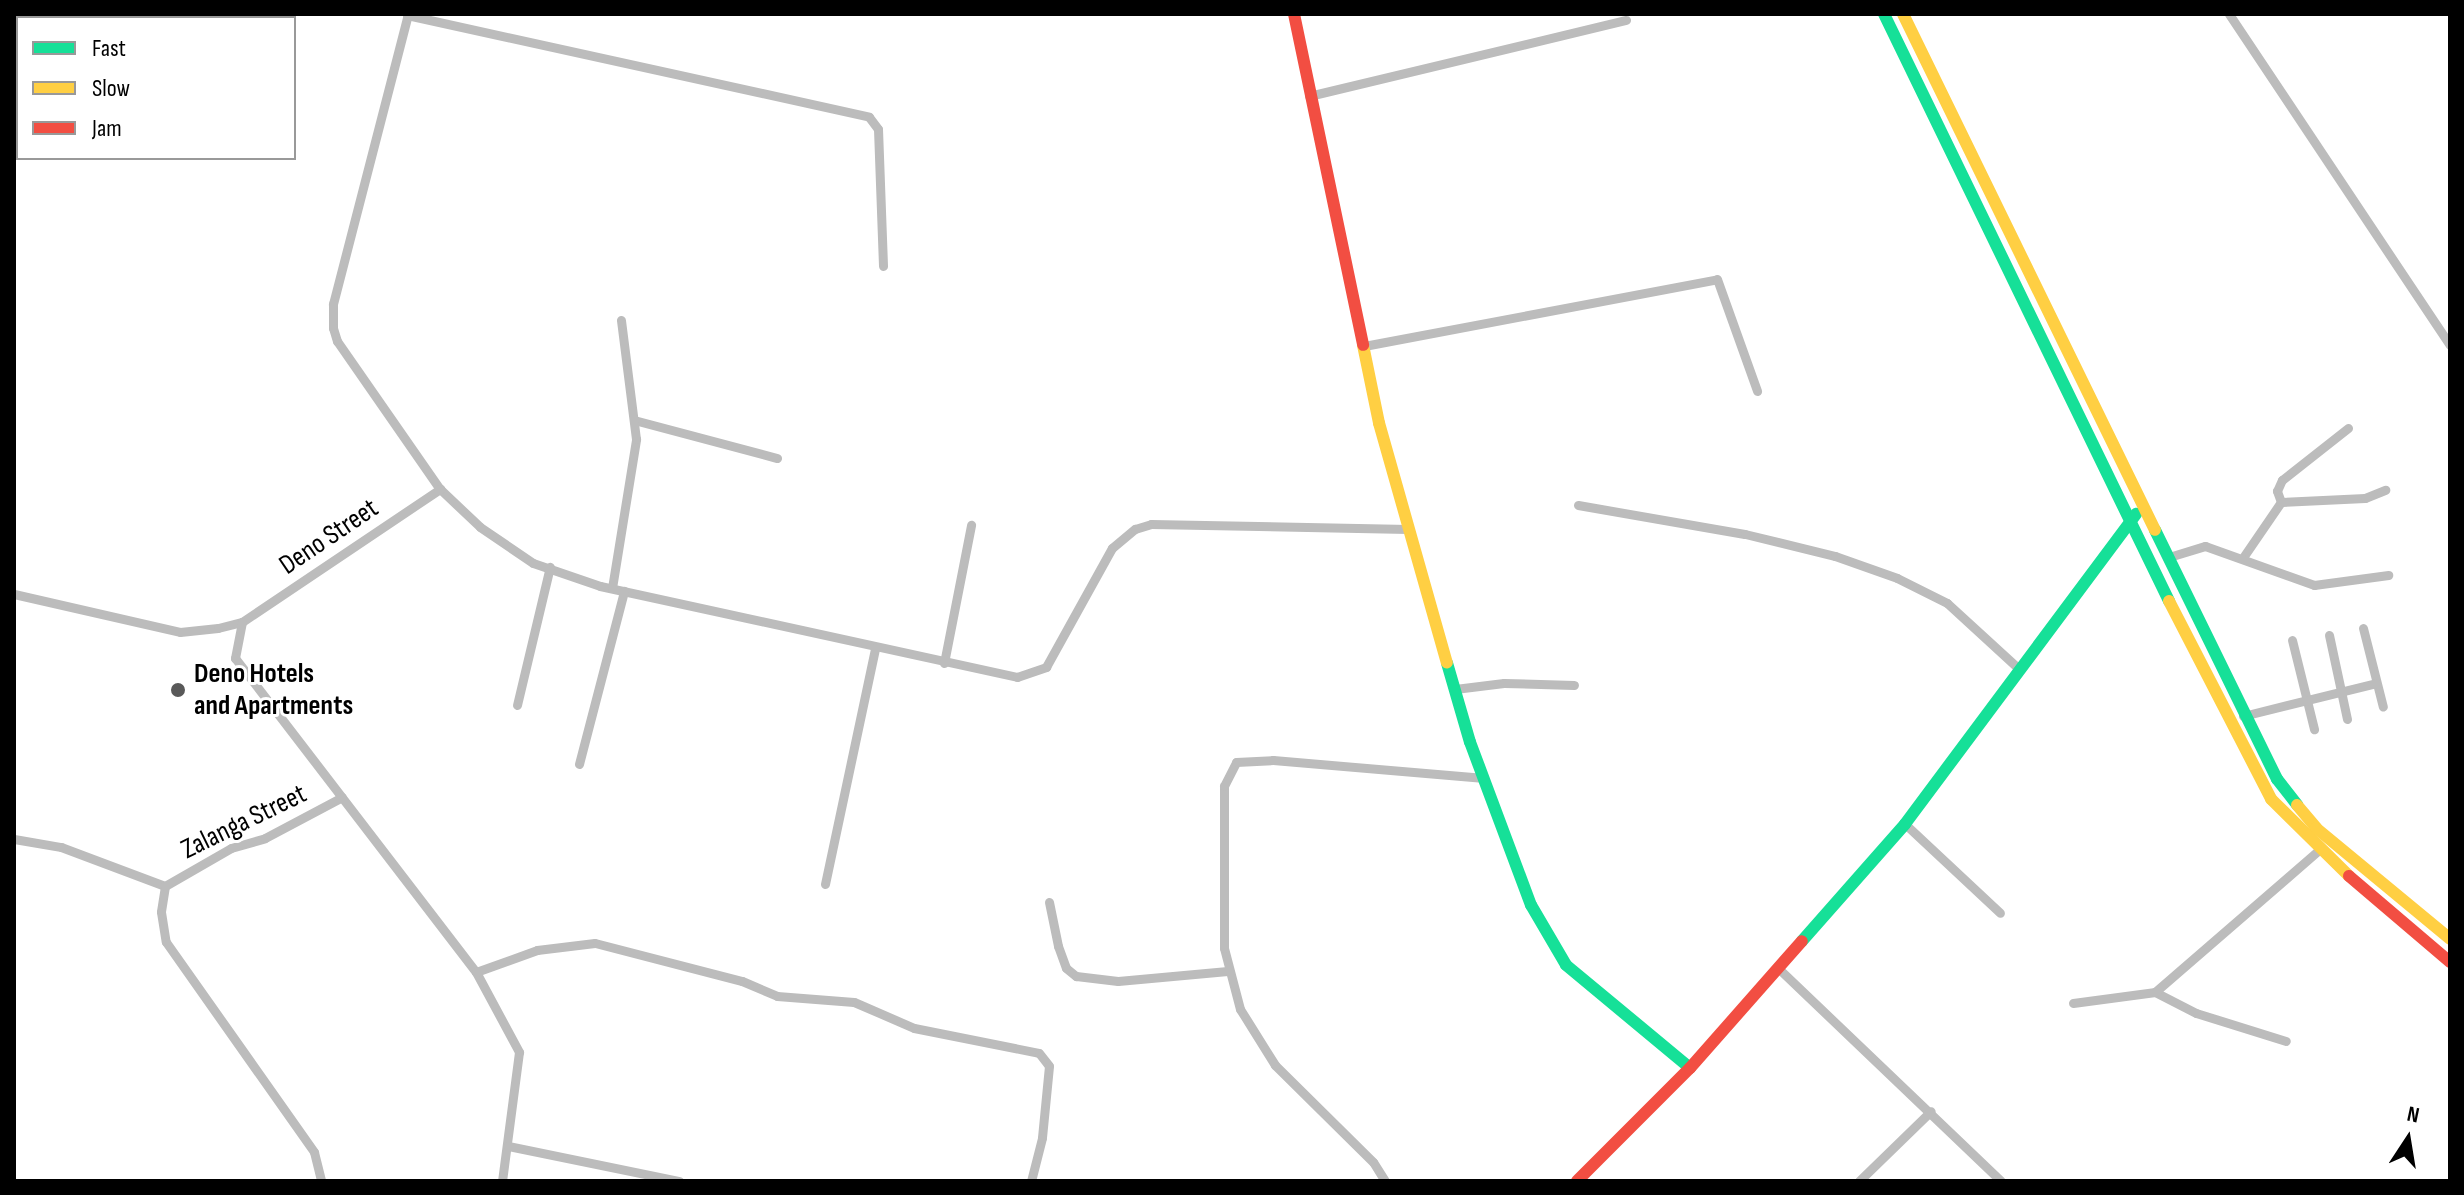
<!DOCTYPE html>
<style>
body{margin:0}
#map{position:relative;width:2464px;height:1195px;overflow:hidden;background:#fff;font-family:"Sofia Sans Condensed",sans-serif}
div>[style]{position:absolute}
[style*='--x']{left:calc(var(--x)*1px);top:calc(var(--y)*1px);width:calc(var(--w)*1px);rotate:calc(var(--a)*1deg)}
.street>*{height:9px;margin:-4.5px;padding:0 4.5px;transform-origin:4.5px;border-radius:4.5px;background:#bcbcbc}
.fast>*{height:12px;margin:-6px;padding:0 6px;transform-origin:6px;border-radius:6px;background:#16e098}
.slow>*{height:12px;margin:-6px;padding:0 6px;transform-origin:6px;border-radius:6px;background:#ffcf43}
.jam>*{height:12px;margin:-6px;padding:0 6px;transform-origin:6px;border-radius:6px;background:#f24e42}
.dots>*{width:22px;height:22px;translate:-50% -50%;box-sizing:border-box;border:4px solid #fff;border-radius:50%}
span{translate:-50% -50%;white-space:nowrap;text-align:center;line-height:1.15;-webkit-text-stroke:6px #fff;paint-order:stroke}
.street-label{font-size:28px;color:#000}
.poi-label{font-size:28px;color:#000;font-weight:700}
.left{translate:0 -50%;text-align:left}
.frame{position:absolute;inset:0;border:16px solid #000;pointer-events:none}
.legend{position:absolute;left:16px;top:16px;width:280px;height:144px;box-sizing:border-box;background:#fff;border:2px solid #999;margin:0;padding:10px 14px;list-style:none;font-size:24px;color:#000}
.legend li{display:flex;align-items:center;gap:16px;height:40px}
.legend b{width:40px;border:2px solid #999}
.north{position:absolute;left:2368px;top:1099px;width:80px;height:80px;-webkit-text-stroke:6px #fff;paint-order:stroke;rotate:12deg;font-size:22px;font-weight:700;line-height:32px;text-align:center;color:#000}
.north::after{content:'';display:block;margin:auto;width:28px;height:36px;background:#000;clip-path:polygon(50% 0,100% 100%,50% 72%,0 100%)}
</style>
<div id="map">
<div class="street">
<div style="--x:408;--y:14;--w:300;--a:104.5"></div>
<div style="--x:333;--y:304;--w:24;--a:90"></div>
<div style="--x:333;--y:328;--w:14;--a:73"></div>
<div style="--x:337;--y:341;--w:180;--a:55.2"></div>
<div style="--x:440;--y:489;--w:55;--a:43.5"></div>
<div style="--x:480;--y:527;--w:64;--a:34.2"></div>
<div style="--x:533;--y:563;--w:71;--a:18.9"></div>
<div style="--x:600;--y:586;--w:427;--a:12.3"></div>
<div style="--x:1017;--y:677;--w:31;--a:-19"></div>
<div style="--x:1046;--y:667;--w:136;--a:-61"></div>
<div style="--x:1112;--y:548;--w:30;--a:-40"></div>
<div style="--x:1135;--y:529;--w:17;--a:-17"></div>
<div style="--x:1151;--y:524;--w:257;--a:1.1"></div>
<div style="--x:2229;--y:14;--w:398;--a:56.3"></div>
<div style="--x:407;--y:15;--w:473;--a:12.4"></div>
<div style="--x:869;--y:117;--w:15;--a:53"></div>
<div style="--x:878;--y:129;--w:137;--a:87.9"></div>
<div style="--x:1309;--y:96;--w:326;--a:-13.5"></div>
<div style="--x:1364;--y:346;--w:359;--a:-10.7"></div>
<div style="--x:1717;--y:279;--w:119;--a:70.3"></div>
<div style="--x:634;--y:420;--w:148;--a:14.9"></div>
<div style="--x:2281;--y:502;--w:84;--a:-2.7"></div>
<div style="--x:2365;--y:498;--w:22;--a:-22"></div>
<div style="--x:1578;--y:505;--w:169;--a:9.9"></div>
<div style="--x:1745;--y:534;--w:93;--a:13.7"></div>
<div style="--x:1835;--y:556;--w:66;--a:19.5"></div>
<div style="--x:1897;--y:578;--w:56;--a:26.6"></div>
<div style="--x:1947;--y:603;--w:99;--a:42.5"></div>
<div style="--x:2244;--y:556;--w:65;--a:-55.6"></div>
<div style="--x:2281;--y:502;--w:12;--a:-110"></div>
<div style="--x:2277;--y:491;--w:12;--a:-66"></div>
<div style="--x:2282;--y:480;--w:84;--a:-38.2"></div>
<div style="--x:2169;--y:557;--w:38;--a:-17"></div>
<div style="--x:2205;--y:546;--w:116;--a:19.7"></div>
<div style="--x:2314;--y:585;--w:75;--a:-7.7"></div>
<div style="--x:612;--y:588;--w:151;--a:-80.8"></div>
<div style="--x:636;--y:439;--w:120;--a:-97.2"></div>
<div style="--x:14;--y:594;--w:170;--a:12.9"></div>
<div style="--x:180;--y:632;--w:38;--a:-6"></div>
<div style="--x:218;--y:628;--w:25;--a:-14"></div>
<div style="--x:242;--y:622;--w:239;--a:-33.9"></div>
<div style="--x:242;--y:622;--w:37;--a:101"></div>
<div style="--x:235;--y:658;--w:396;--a:52.5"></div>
<div style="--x:476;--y:972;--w:91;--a:61.7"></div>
<div style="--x:519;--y:1052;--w:130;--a:97.5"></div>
<div style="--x:2363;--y:628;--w:81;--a:75.8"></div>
<div style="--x:2329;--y:635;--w:86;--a:77.9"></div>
<div style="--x:2292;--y:640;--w:92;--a:76.1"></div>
<div style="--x:944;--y:663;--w:141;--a:-78.9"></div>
<div style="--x:1455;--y:689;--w:49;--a:-7"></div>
<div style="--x:1504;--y:683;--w:70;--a:1.6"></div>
<div style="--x:517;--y:705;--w:142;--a:-76.6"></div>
<div style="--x:2243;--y:716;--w:137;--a:-13.9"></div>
<div style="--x:579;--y:764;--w:179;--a:-75.4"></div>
<div style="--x:1905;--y:824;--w:130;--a:43.1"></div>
<div style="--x:14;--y:839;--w:48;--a:9.7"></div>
<div style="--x:61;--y:847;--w:111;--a:20.6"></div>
<div style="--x:825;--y:884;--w:241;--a:-78"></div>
<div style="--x:165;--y:886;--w:26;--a:99"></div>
<div style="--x:161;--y:912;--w:30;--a:81"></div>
<div style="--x:166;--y:942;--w:257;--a:54.8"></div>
<div style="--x:314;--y:1152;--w:30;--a:76"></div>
<div style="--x:165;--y:886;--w:76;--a:-29.9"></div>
<div style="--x:231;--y:848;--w:35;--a:-16"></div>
<div style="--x:265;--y:838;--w:87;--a:-28"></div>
<div style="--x:1049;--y:902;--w:45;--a:78.4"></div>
<div style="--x:1058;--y:946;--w:23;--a:70"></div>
<div style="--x:1066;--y:968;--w:13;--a:39"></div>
<div style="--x:1076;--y:976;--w:42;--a:6.8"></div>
<div style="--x:1118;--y:981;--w:110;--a:-5.2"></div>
<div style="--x:1778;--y:968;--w:308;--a:43.7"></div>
<div style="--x:476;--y:972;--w:65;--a:-19.8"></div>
<div style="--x:537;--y:950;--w:58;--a:-6.9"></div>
<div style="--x:595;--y:943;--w:152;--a:14.5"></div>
<div style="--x:742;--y:981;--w:38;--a:23"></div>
<div style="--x:777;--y:996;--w:77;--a:4.5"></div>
<div style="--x:854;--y:1002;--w:65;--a:23.4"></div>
<div style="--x:914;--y:1028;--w:127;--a:11.3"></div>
<div style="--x:1039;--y:1053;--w:16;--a:52"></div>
<div style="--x:1049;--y:1066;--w:72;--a:95.6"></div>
<div style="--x:1042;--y:1138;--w:44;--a:104.3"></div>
<div style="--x:2155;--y:992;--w:46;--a:27.1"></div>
<div style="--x:2196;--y:1013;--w:94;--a:17.3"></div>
<div style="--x:2073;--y:1003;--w:83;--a:-7.6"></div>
<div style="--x:2155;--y:992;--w:217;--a:-40.9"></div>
<div style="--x:508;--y:1146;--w:175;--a:11.6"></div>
<div style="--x:1385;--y:1181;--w:22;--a:-122"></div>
<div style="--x:1373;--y:1162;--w:138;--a:-135.3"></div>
<div style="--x:1275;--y:1065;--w:66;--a:-122"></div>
<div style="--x:1240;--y:1009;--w:63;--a:-104.7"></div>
<div style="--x:1224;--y:948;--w:162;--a:-90"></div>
<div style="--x:1224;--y:786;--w:27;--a:-63"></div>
<div style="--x:1236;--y:762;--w:37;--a:-3"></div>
<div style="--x:1273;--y:760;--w:212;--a:4.9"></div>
<div style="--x:1859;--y:1181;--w:100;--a:-44.2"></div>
</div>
<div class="fast">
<div style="--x:1884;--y:14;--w:653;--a:64.1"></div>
<div style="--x:2155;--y:530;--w:277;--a:63.9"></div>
<div style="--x:2277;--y:779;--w:33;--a:52"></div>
<div style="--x:1447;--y:663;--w:82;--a:73.8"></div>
<div style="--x:1470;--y:742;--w:174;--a:69.5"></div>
<div style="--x:1531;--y:905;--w:69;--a:59.7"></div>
<div style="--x:1566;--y:965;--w:161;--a:39.7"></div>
<div style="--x:1802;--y:941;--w:156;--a:-48.6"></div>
<div style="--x:1905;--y:824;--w:387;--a:-53.3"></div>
</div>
<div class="slow">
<div style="--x:1903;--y:14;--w:574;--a:63.97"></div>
<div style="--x:1363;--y:345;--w:80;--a:78.4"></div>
<div style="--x:1379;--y:423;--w:249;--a:74.2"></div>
<div style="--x:2169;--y:601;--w:223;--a:62.7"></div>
<div style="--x:2271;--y:799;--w:110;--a:44.6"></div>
<div style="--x:2297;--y:805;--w:30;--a:50"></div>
<div style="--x:2316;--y:828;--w:174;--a:39.6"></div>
</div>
<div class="jam">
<div style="--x:1294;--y:14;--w:338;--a:78.2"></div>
<div style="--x:2349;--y:876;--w:133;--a:40.4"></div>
<div style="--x:1577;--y:1181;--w:160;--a:-45"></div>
<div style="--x:1690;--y:1068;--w:169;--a:-48.6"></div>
</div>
<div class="dots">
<div style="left:178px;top:690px;background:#595959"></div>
</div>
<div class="street-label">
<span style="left:329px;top:537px;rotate:-34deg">Deno Street</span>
<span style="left:244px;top:822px;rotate:-26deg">Zalanga Street</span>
</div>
<div class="poi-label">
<span class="left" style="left:194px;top:690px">Deno Hotels<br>and Apartments</span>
</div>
<div class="frame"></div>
<ul class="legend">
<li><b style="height:10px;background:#16e098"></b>Fast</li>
<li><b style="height:10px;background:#ffcf43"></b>Slow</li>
<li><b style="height:10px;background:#f24e42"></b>Jam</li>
</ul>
<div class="north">N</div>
</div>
